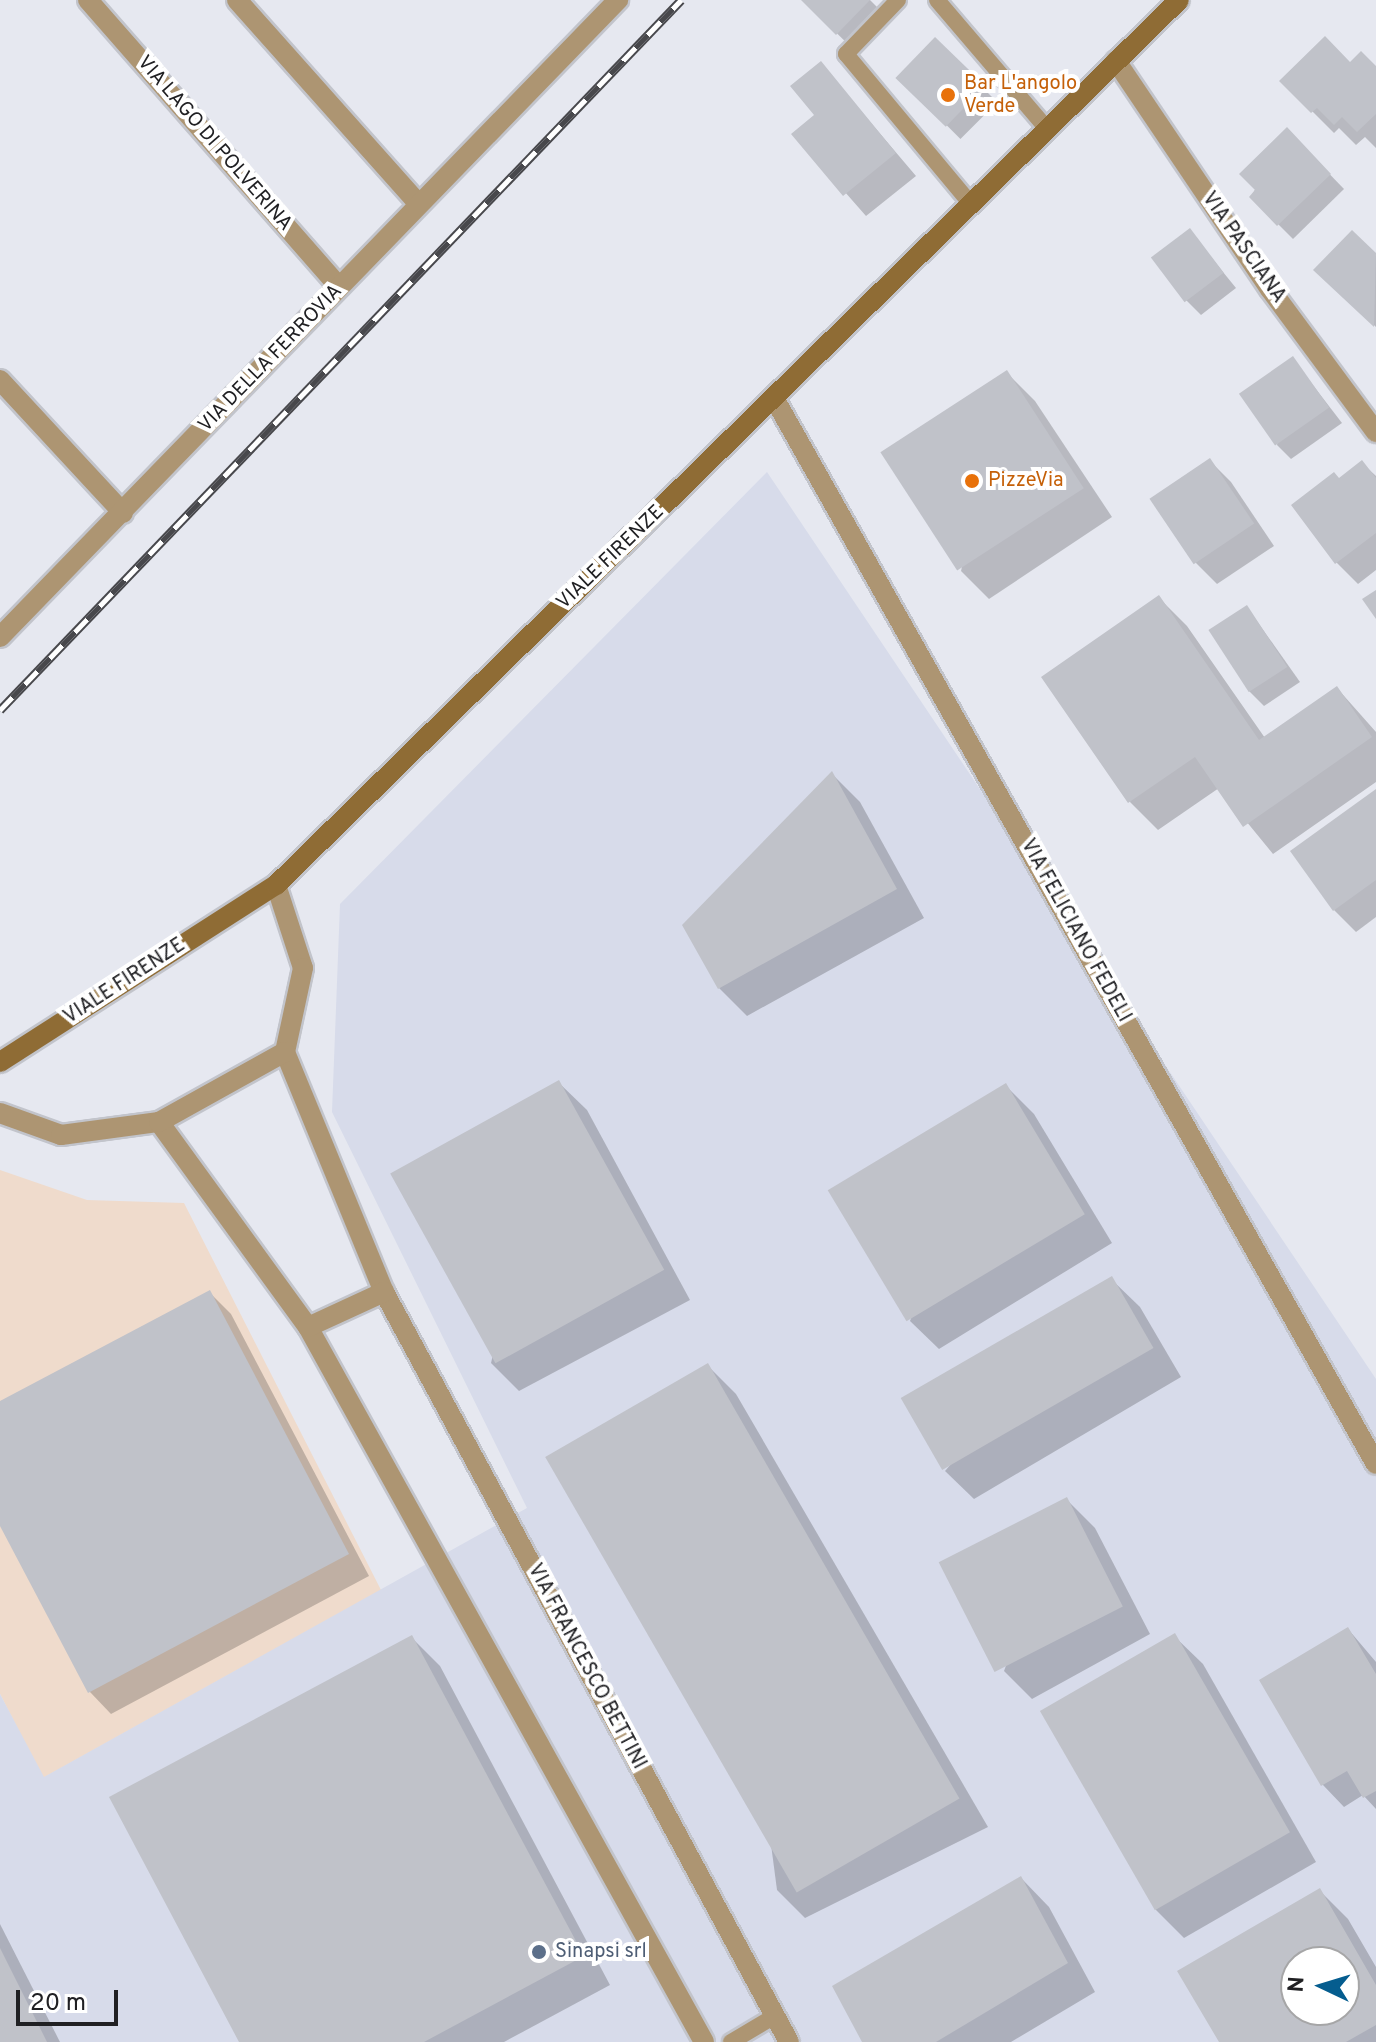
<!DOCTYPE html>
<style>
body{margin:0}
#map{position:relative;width:1376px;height:2042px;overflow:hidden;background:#e6e8f0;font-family:Overpass,sans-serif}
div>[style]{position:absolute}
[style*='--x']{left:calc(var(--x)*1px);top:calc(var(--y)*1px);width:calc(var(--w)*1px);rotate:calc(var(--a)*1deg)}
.commercial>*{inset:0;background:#efdbcc}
.built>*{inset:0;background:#d7dbea}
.shadow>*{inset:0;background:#0003;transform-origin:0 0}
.building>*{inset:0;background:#c0c2c9;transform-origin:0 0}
.roads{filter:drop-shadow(2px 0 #c2c4cb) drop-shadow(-2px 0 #c2c4cb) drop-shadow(0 2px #c2c4cb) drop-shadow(0 -2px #c2c4cb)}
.service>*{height:16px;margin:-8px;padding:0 8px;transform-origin:8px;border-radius:8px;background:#ad9572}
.minor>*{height:20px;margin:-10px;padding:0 10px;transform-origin:10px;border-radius:10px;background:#ad9572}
.tertiary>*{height:20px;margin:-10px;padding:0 10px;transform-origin:10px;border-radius:10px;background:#ad9572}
.secondary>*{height:20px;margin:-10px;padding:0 10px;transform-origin:10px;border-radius:10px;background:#8f6c35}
.rail>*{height:9px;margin-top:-4.5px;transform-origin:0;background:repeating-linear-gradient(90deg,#fff 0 18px,#48484c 0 36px);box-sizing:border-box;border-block:2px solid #48484c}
.dots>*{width:22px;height:22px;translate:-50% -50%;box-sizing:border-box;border:4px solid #fff;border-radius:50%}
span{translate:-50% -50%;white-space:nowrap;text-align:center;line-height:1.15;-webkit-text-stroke:8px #fff;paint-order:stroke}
.food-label{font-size:20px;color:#c56008}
.left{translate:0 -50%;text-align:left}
.street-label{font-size:20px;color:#202023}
.service-label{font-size:20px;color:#4e5e75}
.north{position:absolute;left:1280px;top:1946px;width:80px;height:80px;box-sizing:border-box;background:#fff;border:2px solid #a6a6a7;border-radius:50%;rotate:274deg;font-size:22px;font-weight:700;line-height:32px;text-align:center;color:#202023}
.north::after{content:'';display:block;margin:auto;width:28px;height:36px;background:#055d8f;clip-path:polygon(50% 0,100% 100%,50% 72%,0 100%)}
.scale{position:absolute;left:16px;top:1990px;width:102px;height:36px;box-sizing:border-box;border:4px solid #202023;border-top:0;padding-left:10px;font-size:24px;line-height:28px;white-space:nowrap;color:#202023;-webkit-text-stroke:6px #fff;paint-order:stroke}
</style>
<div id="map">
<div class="commercial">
<div style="clip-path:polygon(0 1170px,87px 1200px,184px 1203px,381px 1590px,43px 1778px,0 1694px)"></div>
</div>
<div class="built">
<div style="clip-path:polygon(evenodd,767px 472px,1376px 1379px,1376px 2042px,0 2042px,0 1694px,44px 1777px,527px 1508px,332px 1112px,340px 904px,767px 472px,1296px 1962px,1344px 1962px,1344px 2010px,1296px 2010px,1296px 1962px)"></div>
</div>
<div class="shadow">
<div style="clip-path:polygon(803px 0,870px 0,891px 21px,859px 55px)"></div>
<div style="left:935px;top:40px;width:88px;height:52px;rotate:45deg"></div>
<div style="clip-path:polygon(821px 64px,916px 176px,866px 216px,794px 134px,817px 115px)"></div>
<div style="clip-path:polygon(1350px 65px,1376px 69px,1376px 148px,1365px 137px,1356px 145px,1339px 128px,1334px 133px,1282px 81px)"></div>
<div style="clip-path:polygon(1287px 130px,1344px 189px,1293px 239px,1251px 197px)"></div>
<div style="clip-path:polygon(1189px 230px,1236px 288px,1201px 315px,1186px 300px)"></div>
<div style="clip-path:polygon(1352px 233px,1376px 256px,1376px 327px,1330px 284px)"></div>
<div style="clip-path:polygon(1292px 358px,1342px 423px,1291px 459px,1277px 445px)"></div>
<div style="clip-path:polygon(1007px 373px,1035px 401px,1112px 517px,989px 599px,961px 571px)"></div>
<div style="clip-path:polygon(1210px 461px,1231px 482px,1274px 546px,1217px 584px,1196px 563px)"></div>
<div style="clip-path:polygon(1362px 463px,1376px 476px,1376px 570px,1358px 584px,1336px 562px,1339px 480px)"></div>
<div style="clip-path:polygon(1159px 598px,1187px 626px,1265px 738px,1337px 688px,1376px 732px,1376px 782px,1273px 854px,1219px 788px,1158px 830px,1130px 802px)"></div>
<div style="clip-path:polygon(1247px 607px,1300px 682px,1264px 706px,1249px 691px)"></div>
<div style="clip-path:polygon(832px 774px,860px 802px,924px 918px,747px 1016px,719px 988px)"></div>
<div style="clip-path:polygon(1376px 792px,1376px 917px,1356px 932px,1334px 910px)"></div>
<div style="clip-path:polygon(558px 1082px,587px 1110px,690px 1300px,519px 1391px,491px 1363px)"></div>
<div style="clip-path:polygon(1006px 1086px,1034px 1114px,1112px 1243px,939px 1349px,910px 1321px)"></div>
<div style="clip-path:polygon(1111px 1279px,1140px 1307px,1181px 1377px,974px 1499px,945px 1471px)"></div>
<div style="clip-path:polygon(209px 1292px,231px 1314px,369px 1576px,111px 1714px,90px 1692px,0 1522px,0 1403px)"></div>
<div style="clip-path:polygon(708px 1366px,736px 1394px,988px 1827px,805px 1918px,777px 1890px)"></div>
<div style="clip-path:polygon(1067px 1500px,1095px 1528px,1150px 1634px,1032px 1699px,1004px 1671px)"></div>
<div style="clip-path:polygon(1348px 1629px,1376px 1662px,1376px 1809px,1363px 1795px,1344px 1807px,1323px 1785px,1261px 1680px)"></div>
<div style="clip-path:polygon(1174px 1636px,1203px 1664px,1316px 1862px,1184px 1938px,1156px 1910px)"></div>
<div style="clip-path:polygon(411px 1637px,440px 1666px,610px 1985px,504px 2042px,242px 2042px)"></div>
<div style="clip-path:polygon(1021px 1878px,1049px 1907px,1095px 1992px,1011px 2042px,864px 2042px)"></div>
<div style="clip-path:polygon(evenodd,1320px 1891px,1348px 1919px,1376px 1967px,1376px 2042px,1221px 2042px,1320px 1891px,1296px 1962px,1344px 1962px,1344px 2010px,1296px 2010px,1296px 1962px)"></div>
<div style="clip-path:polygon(0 1924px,60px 2042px,0 2042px)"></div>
</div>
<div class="building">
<div style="clip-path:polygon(801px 0,870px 0,836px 35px)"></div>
<div style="clip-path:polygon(1325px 36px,1350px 62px,1361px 51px,1376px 66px,1376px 114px,1357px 132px,1342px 117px,1334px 125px,1317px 108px,1311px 113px,1279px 81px)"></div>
<div style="left:935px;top:37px;width:70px;height:57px;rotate:44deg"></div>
<div style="clip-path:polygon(821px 61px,896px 153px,843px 196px,791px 134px,814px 115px,790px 86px)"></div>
<div style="clip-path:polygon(1287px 127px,1331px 174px,1277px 226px,1249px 197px,1255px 190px,1239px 174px)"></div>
<div style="left:1190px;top:228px;width:56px;height:49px;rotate:53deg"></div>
<div style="clip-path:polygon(1352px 230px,1376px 253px,1374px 327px,1313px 270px)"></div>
<div style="left:1293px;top:356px;width:63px;height:66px;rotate:55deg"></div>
<div style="left:1007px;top:370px;width:141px;height:151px;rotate:57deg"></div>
<div style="left:1210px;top:458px;width:79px;height:73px;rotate:56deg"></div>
<div style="clip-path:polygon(1362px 460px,1376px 478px,1376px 533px,1335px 564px,1291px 505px,1334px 472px,1339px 478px)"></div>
<div style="clip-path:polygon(1376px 590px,1376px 619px,1362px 599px)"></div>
<div style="clip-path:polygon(1159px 595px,1259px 740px,1337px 686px,1372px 737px,1243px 827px,1195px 757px,1128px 803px,1041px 677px)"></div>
<div style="left:1247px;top:605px;width:74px;height:46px;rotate:57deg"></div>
<div style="clip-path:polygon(832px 771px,897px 889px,718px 989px,682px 925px)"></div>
<div style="clip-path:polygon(1376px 789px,1376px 880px,1333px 911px,1290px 851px)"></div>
<div style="left:559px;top:1080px;width:217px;height:193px;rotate:61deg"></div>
<div style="left:1006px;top:1083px;width:153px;height:208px;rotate:59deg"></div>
<div style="left:1112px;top:1276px;width:83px;height:244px;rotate:60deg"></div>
<div style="clip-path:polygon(210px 1290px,349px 1554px,88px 1693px,0 1526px,0 1401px)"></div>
<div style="left:708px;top:1363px;width:503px;height:188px;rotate:60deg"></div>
<div style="left:1067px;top:1497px;width:123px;height:144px;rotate:63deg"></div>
<div style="clip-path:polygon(1348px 1627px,1376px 1674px,1376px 1791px,1363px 1798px,1347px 1771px,1321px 1786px,1259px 1680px)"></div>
<div style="left:1175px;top:1633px;width:230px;height:156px;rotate:60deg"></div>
<div style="clip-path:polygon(412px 1635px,584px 1956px,424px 2042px,239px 2042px,109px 1797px)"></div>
<div style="clip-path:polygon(1021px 1876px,1068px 1963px,936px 2042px,862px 2042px,832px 1986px)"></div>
<div style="clip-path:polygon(evenodd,1320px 1888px,1376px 1985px,1376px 2025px,1346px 2042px,1219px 2042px,1177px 1971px,1320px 1888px,1296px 1962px,1344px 1962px,1344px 2010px,1296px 2010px,1296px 1962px)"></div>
<div style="clip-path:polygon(0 1948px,47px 2042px,0 2042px)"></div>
</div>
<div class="roads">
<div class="service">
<div style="--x:898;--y:0;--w:75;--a:133.9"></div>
<div style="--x:846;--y:54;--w:195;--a:50.2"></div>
<div style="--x:937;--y:0;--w:170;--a:49.5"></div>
<div style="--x:731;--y:2042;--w:51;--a:-30.6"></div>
</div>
<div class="minor">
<div style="--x:88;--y:0;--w:381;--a:48.8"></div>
<div style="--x:237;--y:0;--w:273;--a:48.3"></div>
<div style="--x:1116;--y:61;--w:275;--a:56"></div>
<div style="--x:1270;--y:289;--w:178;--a:53.5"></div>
<div style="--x:0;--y:380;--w:181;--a:47.2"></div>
<div style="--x:0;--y:637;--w:888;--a:-45.87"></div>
<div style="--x:276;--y:885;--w:87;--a:72"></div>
<div style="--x:303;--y:968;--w:86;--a:102.1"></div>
<div style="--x:285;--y:1052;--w:260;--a:67.6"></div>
<div style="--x:384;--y:1292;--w:852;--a:61.63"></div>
<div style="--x:0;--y:1113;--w:65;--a:19.8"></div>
<div style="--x:61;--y:1135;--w:99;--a:-7.6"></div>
<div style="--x:159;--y:1122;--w:253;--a:54"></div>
<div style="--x:308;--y:1327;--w:817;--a:61.02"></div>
<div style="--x:159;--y:1122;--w:144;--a:-29.1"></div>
<div style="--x:308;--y:1327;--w:84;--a:-24.7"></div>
</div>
<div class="tertiary">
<div style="--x:774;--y:398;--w:1224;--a:60.55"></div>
</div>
<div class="secondary">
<div style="--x:0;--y:1062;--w:328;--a:-32.7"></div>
<div style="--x:276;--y:885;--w:1264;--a:-44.42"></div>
</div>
</div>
<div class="rail">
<div style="--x:0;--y:710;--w:984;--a:-46.19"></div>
</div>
<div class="dots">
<div style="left:948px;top:95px;background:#e8710a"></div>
<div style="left:972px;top:481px;background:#e8710a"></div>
<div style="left:539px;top:1952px;background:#5c6f8a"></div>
</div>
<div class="food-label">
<span class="left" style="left:964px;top:96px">Bar L'angolo<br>Verde</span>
<span class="left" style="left:988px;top:481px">PizzeVia</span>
</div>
<div class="street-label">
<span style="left:214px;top:144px;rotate:49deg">VIA LAGO DI POLVERINA</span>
<span style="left:1243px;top:248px;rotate:55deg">VIA PASCIANA</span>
<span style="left:271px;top:359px;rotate:-46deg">VIA DELLA FERROVIA</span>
<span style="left:611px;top:558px;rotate:-44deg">VIALE FIRENZE</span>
<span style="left:1075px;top:931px;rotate:61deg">VIA FELICIANO FEDELI</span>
<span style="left:125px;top:982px;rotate:-33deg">VIALE FIRENZE</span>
<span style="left:586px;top:1667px;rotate:62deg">VIA FRANCESCO BETTINI</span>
</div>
<div class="service-label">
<span class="left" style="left:555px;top:1952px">Sinapsi srl</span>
</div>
<div class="north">N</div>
<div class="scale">20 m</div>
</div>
